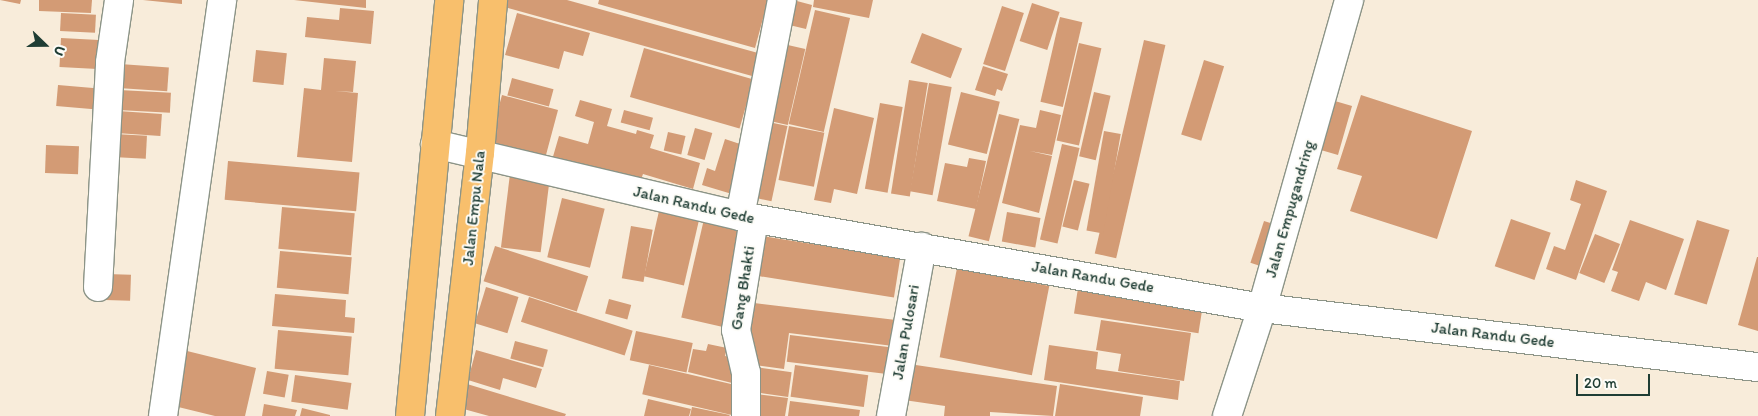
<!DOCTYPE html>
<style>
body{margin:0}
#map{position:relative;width:1758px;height:416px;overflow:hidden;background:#f8ecda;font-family:Itim,sans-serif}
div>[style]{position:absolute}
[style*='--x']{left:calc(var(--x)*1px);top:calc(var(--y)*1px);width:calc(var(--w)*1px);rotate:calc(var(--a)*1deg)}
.building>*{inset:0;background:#d39b75;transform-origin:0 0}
.roads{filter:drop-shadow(1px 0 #8c9487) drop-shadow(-1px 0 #8c9487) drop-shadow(0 1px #8c9487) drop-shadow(0 -1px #8c9487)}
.minor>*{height:28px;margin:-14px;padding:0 14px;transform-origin:14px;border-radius:14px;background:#fff}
.major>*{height:28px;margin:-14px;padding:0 14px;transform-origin:14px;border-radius:14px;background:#f8bf6c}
span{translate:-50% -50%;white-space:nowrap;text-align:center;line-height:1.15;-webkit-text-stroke:4px #fdfcf7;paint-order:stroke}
.street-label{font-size:16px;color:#1f3d34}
.north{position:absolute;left:20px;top:20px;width:50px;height:50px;-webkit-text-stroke:4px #fdfcf7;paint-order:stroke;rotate:112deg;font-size:14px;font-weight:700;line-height:20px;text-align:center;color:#1f3d34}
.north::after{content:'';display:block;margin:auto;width:18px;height:22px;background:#1f3d34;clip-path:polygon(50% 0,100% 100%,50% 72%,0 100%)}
.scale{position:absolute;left:1576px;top:374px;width:74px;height:22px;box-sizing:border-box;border:2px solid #1f3d34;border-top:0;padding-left:6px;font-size:15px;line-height:18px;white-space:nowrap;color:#1f3d34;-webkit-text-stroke:4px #fdfcf7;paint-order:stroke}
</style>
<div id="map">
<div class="building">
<div style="clip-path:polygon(0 0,21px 0,20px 4px)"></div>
<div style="clip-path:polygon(39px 0,92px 0,91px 13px,39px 11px)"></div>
<div style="clip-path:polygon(143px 0,182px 0,182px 4px)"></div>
<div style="clip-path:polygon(294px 0,366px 0,366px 8px)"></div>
<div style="clip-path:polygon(503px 0,567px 0,758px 53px,752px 76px,501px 6px)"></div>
<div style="clip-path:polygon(599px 0,768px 0,755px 48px,598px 4px)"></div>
<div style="clip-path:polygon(793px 0,812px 5px,806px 29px,781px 23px)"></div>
<div style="clip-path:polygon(814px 0,873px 0,869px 18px,813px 7px)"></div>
<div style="left:1032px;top:3px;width:29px;height:40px;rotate:18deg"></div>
<div style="left:1002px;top:6px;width:23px;height:61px;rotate:18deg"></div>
<div style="clip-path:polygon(340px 8px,374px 11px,371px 44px,305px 37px,307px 17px,339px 20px)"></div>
<div style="left:815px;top:10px;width:36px;height:117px;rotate:13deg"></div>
<div style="left:61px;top:13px;width:35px;height:18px;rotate:3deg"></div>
<div style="clip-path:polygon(517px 13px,590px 33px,583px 56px,564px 51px,559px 69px,505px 55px)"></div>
<div style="left:1060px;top:17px;width:23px;height:87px;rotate:13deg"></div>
<div style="left:922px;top:33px;width:43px;height:32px;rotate:21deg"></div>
<div style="left:61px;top:38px;width:38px;height:29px;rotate:3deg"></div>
<div style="left:1144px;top:40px;width:22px;height:219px;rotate:13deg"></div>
<div style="left:779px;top:43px;width:27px;height:78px;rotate:13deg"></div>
<div style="left:1079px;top:43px;width:23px;height:100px;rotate:13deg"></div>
<div style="left:644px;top:48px;width:114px;height:51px;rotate:16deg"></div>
<div style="left:256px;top:50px;width:31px;height:32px;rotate:6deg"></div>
<div style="clip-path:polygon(324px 58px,356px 61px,353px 92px,335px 91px,358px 93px,352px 162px,297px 157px,304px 88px,321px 90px)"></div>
<div style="left:1204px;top:60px;width:21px;height:78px;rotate:17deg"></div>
<div style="left:120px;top:64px;width:49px;height:24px;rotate:4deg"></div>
<div style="clip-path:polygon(983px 66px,1008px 74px,1002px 91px,997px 89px,995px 96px,975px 90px)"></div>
<div style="left:512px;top:78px;width:43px;height:18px;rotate:15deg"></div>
<div style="left:909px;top:80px;width:19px;height:115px;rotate:9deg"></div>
<div style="left:929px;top:83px;width:23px;height:110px;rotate:10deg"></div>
<div style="left:58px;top:85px;width:38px;height:21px;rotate:5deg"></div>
<div style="left:119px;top:90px;width:52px;height:20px;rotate:3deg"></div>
<div style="left:961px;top:92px;width:40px;height:54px;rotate:14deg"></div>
<div style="left:1094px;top:92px;width:17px;height:66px;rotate:13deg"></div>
<div style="left:502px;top:95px;width:58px;height:54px;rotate:15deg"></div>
<div style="clip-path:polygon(1361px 95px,1472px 131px,1437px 239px,1350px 211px,1362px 176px,1337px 169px)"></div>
<div style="left:1328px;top:99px;width:25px;height:51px;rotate:16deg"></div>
<div style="clip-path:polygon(580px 100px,612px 109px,607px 126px,636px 134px,637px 130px,654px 135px,650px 148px,700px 163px,693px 189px,643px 174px,639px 185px,552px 160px,559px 136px,588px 144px,594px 122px,575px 116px)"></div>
<div style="left:880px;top:103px;width:23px;height:87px;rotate:10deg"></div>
<div style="clip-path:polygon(834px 108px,874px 118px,857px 194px,834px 189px,831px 203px,814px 200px)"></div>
<div style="left:624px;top:110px;width:30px;height:13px;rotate:15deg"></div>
<div style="clip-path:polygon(1040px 110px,1061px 115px,1052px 155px,1030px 151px,1052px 156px,1039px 213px,1002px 203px,1020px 125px,1036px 128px)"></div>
<div style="left:118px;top:111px;width:44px;height:22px;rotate:4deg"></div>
<div style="left:999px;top:114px;width:21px;height:126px;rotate:14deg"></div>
<div style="left:764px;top:121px;width:24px;height:77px;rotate:12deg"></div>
<div style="left:789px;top:126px;width:36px;height:55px;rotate:11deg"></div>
<div style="left:695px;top:128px;width:18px;height:28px;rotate:16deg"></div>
<div style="left:1104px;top:131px;width:17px;height:101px;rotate:10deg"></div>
<div style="left:668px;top:132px;width:18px;height:19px;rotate:13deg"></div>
<div style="left:114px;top:134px;width:33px;height:23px;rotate:3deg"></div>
<div style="clip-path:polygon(725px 139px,746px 146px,732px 194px,702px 185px,707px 168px,715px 171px)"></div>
<div style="left:1062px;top:144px;width:18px;height:98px;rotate:13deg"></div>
<div style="left:46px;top:145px;width:33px;height:28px;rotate:2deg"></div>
<div style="clip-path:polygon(969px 158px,986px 161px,976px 209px,937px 201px,945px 163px,967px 167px)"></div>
<div style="left:228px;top:161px;width:132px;height:39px;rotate:5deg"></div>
<div style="left:510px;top:174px;width:40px;height:74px;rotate:7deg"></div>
<div style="left:1074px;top:180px;width:16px;height:48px;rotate:14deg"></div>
<div style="clip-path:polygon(1576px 180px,1607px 191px,1576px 280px,1546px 269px,1554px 246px,1565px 250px,1581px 204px,1570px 200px)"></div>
<div style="left:562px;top:198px;width:44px;height:61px;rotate:14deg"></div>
<div style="left:282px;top:207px;width:73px;height:42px;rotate:5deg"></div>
<div style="left:659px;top:211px;width:41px;height:67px;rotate:13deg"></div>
<div style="left:1007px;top:212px;width:34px;height:30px;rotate:10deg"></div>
<div style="left:704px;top:219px;width:45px;height:101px;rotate:13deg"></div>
<div style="left:1511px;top:219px;width:42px;height:50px;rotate:19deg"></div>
<div style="clip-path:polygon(1630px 220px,1684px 239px,1666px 290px,1646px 282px,1639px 301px,1611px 291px,1618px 272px,1612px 270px)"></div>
<div style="left:1697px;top:220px;width:34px;height:78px;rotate:17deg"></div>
<div style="left:1264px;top:221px;width:16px;height:44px;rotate:18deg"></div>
<div style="left:631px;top:226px;width:22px;height:53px;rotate:10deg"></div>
<div style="left:1595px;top:234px;width:27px;height:42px;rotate:22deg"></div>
<div style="left:755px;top:235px;width:147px;height:40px;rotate:9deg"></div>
<div style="left:495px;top:246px;width:98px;height:37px;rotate:18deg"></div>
<div style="left:280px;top:251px;width:72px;height:37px;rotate:5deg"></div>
<div style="clip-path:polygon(1757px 257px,1758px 257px,1758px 331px,1738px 325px)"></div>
<div style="left:957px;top:268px;width:94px;height:91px;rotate:11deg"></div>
<div style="left:106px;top:274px;width:25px;height:26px;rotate:2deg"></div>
<div style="left:1079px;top:282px;width:126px;height:32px;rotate:9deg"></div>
<div style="left:486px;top:287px;width:34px;height:38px;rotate:17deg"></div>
<div style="clip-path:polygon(275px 294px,346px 300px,345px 317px,355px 318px,354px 333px,272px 326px)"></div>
<div style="left:529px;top:297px;width:109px;height:26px;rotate:18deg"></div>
<div style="left:609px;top:299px;width:23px;height:15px;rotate:15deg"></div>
<div style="clip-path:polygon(754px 303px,896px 320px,893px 346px,789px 333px,784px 369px,746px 364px)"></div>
<div style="clip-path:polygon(1101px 320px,1191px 333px,1184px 381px,1118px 371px,1121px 354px,1096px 350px)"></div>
<div style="left:278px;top:330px;width:74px;height:39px;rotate:5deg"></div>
<div style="left:636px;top:331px;width:58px;height:30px;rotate:12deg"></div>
<div style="left:790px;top:335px;width:103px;height:27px;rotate:7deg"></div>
<div style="left:515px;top:341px;width:34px;height:18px;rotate:15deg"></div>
<div style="clip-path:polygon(708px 344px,727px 348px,725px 356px,738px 359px,732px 383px,688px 372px,693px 349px,706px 351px)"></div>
<div style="clip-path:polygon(1049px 345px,1098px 352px,1096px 369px,1180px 381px,1178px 400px,1044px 380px)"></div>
<div style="clip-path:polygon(183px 350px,256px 368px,245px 416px,215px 416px,170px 405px)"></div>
<div style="clip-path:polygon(476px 350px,542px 369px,536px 388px,503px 378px,500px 390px,468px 380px)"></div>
<div style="clip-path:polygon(909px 364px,1057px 386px,1053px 416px,990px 412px,990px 416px,944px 416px,945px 406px,904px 400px)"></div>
<div style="left:649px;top:365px;width:93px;height:30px;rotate:13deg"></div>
<div style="left:795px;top:365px;width:74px;height:32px;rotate:8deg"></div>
<div style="left:755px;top:367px;width:37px;height:25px;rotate:8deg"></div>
<div style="left:267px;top:371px;width:22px;height:23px;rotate:10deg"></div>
<div style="left:295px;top:375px;width:57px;height:27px;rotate:8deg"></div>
<div style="clip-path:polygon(467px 384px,566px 414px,565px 416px,489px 416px,460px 408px)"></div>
<div style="clip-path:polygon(1060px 384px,1143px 397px,1140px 416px,1055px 416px)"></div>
<div style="clip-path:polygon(757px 394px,788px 398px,785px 416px,754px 416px)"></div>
<div style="clip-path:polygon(648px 399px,691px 409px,689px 416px,644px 416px)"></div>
<div style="clip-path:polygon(790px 401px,860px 410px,859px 416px,788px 416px)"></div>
<div style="clip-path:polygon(264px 404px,297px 410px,295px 416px,262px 416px)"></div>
<div style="clip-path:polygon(692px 407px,730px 415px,729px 416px,690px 416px)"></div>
<div style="clip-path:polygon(302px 408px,330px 415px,330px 416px,300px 416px)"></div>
</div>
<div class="roads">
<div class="minor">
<div style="--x:435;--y:144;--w:313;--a:13.3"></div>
<div style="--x:740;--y:216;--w:530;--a:10"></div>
<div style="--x:1262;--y:308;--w:499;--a:6.8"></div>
<div style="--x:740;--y:216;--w:220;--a:-79"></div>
<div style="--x:98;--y:287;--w:225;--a:-86.9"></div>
<div style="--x:110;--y:62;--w:63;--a:-81.7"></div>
<div style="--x:163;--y:416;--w:420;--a:-81.9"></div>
<div style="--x:746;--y:416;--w:43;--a:-90"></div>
<div style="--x:746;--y:373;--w:44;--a:-103.1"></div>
<div style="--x:736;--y:330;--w:112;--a:-80.8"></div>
<div style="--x:891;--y:416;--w:172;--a:-79.6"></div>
<div style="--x:1227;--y:416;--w:114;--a:-72"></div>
<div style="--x:1262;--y:308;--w:320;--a:-74.2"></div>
</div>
<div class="major">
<div style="--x:410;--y:416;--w:418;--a:-84.6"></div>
<div style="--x:450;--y:416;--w:265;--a:-83.5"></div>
<div style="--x:480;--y:153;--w:154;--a:-85.1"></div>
</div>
</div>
<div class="street-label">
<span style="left:694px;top:205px;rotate:13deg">Jalan Randu Gede</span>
<span style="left:474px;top:208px;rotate:-84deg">Jalan Empu Nala</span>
<span style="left:1290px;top:209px;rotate:-74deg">Jalan Empugandring</span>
<span style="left:1093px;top:277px;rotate:10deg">Jalan Randu Gede</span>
<span style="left:743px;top:288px;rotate:-81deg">Gang Bhakti</span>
<span style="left:906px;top:332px;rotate:-80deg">Jalan Pulosari</span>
<span style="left:1493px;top:335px;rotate:7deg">Jalan Randu Gede</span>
</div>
<div class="north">U</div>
<div class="scale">20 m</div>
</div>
